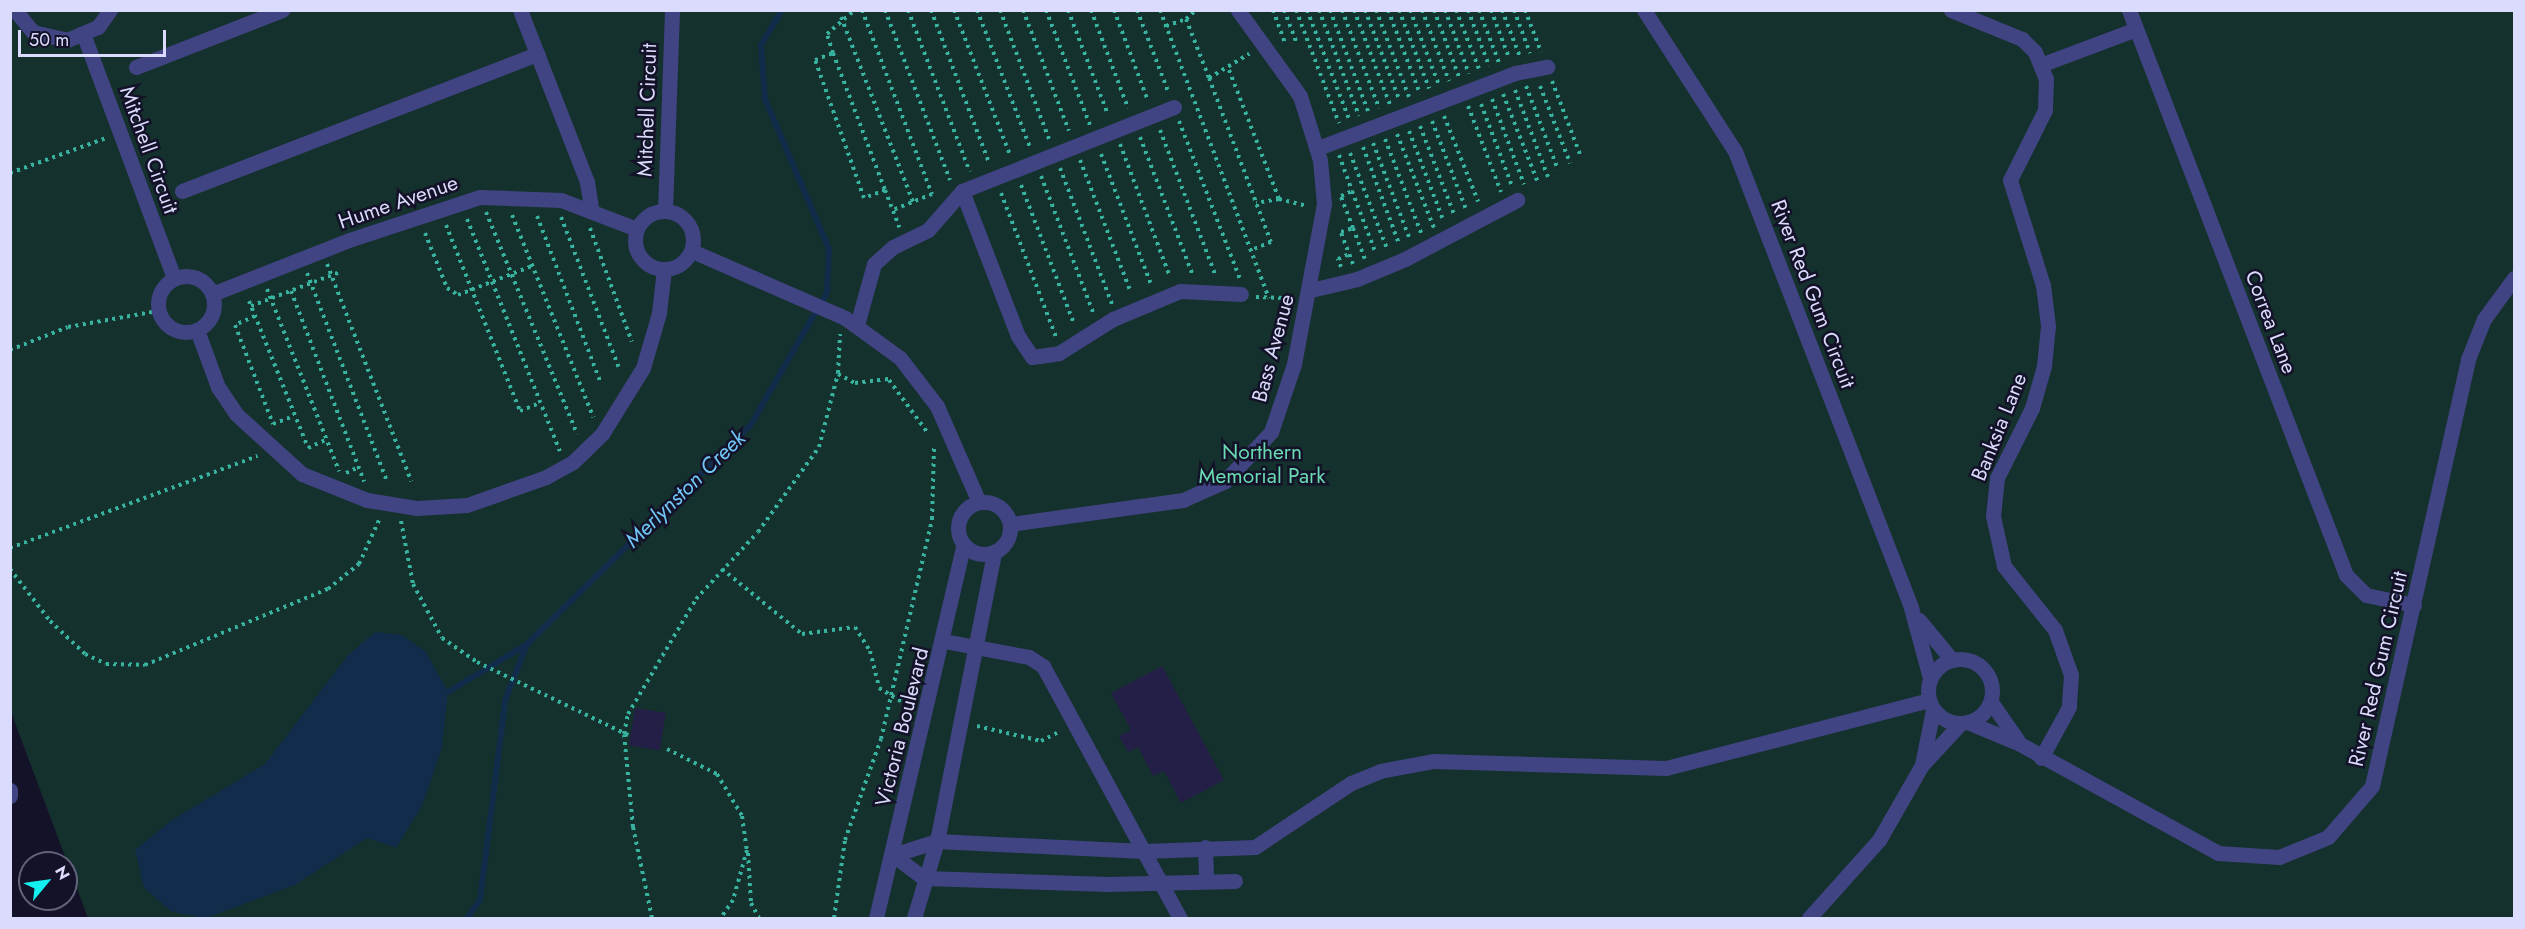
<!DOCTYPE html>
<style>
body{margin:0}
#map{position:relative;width:2525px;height:929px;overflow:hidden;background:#131228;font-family:Jost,sans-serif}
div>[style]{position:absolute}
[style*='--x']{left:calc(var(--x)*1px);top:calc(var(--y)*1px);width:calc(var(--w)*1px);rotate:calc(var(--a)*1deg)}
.green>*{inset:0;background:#15312d}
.water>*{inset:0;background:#122d4b}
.stream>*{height:6px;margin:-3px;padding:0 3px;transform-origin:3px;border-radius:3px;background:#122d4b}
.building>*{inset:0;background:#231f47;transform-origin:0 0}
.path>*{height:4px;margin-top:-2px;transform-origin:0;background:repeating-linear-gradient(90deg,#38b39f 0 3px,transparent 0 7.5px)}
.minor>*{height:15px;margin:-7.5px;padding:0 7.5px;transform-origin:7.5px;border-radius:7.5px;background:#404483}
.minor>.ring{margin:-7.5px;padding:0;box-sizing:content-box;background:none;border:15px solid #404483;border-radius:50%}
span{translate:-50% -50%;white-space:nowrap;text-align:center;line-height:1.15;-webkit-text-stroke:5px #131228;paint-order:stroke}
.street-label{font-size:21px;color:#dbdbfd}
.park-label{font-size:21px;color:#6ad9b2}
.water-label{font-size:22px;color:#70c6f6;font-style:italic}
.frame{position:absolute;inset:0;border:12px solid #dbdbfd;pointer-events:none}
.north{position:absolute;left:18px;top:851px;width:60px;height:60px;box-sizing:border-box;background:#131228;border:2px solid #63627d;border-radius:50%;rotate:61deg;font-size:16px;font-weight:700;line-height:24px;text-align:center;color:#dbdbfd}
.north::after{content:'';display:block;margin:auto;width:21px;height:27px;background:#14f0ef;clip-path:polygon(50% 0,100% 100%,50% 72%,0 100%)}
.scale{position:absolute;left:18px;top:30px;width:148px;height:27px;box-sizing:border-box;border:3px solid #dbdbfd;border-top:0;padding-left:8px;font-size:18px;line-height:21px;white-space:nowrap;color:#dbdbfd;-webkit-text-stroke:4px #131228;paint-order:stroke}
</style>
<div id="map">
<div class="green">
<div style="clip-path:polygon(11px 11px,2514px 11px,2514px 918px,88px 918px,11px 712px)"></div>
</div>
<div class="water">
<div style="clip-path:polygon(375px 632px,402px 635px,426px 652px,448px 692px,442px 747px,422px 806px,396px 848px,367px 838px,295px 885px,206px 918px,172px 912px,144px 888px,135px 850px,172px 820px,265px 764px,348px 655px)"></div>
</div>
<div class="stream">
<div style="--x:448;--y:692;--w:91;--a:-31.1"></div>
<div style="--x:526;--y:645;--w:313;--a:-44.4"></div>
<div style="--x:750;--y:426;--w:155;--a:-60.1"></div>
<div style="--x:827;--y:292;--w:43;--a:-87.3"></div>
<div style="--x:829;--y:249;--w:163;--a:-113.1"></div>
<div style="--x:765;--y:99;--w:54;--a:-94.2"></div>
<div style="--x:761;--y:45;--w:41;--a:-59"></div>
<div style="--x:467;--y:918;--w:22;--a:-54"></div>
<div style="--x:480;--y:900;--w:201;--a:-82.8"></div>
<div style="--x:505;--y:701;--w:59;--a:-69.1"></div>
</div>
<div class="building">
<div style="clip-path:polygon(1162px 666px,1224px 780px,1181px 803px,1164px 771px,1153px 776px,1138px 747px,1128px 752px,1119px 736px,1131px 730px,1111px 693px)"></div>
<div style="left:635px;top:708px;width:31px;height:38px;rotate:9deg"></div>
</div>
<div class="path">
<div style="--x:862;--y:10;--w:197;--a:69.2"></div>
<div style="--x:932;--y:194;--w:42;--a:157.7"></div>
<div style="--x:885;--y:10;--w:182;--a:69.1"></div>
<div style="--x:908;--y:10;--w:173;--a:69.1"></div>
<div style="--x:931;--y:10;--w:164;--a:69.2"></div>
<div style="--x:954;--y:10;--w:155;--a:68.9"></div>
<div style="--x:977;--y:10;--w:147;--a:68.9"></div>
<div style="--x:1000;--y:10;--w:138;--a:69.2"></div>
<div style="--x:1023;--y:10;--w:129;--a:69.2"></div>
<div style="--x:1046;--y:10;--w:123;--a:69.1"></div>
<div style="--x:1068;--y:10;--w:112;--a:69.1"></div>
<div style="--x:1091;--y:10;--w:105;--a:69.3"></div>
<div style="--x:1114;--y:10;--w:97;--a:69.5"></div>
<div style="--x:1137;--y:10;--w:87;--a:69.1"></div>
<div style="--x:1160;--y:10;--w:308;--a:69.3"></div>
<div style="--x:1273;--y:10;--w:35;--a:70"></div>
<div style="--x:1284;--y:10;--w:34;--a:69"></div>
<div style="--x:1296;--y:10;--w:121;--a:69.2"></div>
<div style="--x:1307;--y:10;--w:117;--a:68.9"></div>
<div style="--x:1319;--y:10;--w:113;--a:69.3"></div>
<div style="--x:1330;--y:10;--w:108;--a:69.4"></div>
<div style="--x:1342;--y:10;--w:105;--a:69.3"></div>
<div style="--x:1354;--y:10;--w:102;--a:69.2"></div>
<div style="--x:1365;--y:10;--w:95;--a:69.1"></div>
<div style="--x:1376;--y:10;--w:93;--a:69.2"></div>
<div style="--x:1388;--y:10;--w:90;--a:69.1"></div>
<div style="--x:1399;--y:10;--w:84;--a:69"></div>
<div style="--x:1410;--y:10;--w:80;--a:68.9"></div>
<div style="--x:1422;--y:10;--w:76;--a:69.2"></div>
<div style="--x:1434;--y:10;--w:72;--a:69.5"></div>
<div style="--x:1445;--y:10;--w:68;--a:69.4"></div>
<div style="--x:1456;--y:10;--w:63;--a:68.7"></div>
<div style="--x:1468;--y:10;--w:60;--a:69.4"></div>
<div style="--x:1479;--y:10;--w:57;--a:69.3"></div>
<div style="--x:1491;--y:10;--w:51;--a:69.4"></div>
<div style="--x:1502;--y:10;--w:50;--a:69"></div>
<div style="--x:1514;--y:10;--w:46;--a:69.6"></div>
<div style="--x:1525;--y:10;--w:45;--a:69.1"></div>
<div style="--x:841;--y:17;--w:199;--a:68.7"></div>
<div style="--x:1186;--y:19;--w:13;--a:-42"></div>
<div style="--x:1166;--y:26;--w:21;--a:-19"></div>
<div style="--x:1186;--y:19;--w:63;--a:68.7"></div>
<div style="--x:1209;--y:78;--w:175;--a:69.3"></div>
<div style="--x:1271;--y:242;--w:22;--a:158"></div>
<div style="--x:833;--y:53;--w:20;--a:-108"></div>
<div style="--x:827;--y:34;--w:37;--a:-41"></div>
<div style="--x:1229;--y:70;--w:138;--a:68.8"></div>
<div style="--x:1279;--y:199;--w:23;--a:170"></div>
<div style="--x:1209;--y:78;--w:47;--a:-31"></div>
<div style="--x:1552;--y:81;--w:81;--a:69.1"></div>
<div style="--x:1526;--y:86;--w:90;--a:69.1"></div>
<div style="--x:1540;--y:86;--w:83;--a:68.7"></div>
<div style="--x:1515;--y:90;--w:93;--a:69.2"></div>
<div style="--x:1503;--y:94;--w:96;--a:68.5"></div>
<div style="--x:1492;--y:99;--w:91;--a:69.4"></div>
<div style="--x:1481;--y:104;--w:88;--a:69.3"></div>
<div style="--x:1468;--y:106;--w:92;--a:69"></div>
<div style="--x:1444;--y:116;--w:92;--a:68.2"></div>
<div style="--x:1179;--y:121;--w:169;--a:68.9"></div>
<div style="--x:1432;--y:121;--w:94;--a:68.9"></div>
<div style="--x:1420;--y:126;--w:94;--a:68.9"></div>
<div style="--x:1160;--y:130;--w:157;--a:69.1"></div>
<div style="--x:1409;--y:131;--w:97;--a:69"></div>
<div style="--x:1397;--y:134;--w:101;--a:68.5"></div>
<div style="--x:1140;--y:137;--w:149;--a:69.1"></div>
<div style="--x:1385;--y:139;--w:101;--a:69"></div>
<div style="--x:1373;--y:143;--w:104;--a:69.1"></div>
<div style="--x:1120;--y:144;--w:142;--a:69.4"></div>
<div style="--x:1363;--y:147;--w:103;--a:69.6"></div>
<div style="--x:1350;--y:153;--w:103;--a:68.9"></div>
<div style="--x:1101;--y:154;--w:142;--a:69"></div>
<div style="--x:1339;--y:155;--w:38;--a:70"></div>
<div style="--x:1080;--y:160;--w:142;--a:69"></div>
<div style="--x:1060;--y:168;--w:146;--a:69.1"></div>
<div style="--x:10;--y:173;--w:102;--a:-20"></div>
<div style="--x:1041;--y:176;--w:146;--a:69.1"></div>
<div style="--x:1021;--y:185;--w:149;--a:69.1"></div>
<div style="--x:885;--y:190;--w:22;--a:159"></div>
<div style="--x:864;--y:198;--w:146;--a:-109.5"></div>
<div style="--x:815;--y:60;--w:19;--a:-21"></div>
<div style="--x:833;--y:53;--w:147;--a:69.2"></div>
<div style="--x:885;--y:190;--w:40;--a:69"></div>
<div style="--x:1001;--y:193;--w:154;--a:69.1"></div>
<div style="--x:1279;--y:199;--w:29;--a:14"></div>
<div style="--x:486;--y:212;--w:240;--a:67.7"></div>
<div style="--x:512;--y:215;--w:218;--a:68.1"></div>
<div style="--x:537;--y:216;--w:177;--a:69.1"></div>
<div style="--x:561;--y:217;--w:162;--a:69"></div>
<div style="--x:467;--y:219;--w:250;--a:68.2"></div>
<div style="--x:446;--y:225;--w:200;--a:68.3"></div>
<div style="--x:520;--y:411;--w:22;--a:-22"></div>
<div style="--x:590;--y:228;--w:121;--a:69.8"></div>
<div style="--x:1353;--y:228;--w:34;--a:-111"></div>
<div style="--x:1341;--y:196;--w:12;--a:-24"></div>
<div style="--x:1352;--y:191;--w:67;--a:69.1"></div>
<div style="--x:425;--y:233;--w:59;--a:68.2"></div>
<div style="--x:447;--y:288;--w:13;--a:32"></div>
<div style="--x:458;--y:295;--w:79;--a:-21.4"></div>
<div style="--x:327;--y:264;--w:233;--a:68.8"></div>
<div style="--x:1353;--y:264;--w:34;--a:-111"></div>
<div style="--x:1341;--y:232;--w:13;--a:-18"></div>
<div style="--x:1353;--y:228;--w:33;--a:69"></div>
<div style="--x:1341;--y:267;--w:9;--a:-111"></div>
<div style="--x:1338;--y:259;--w:12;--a:-24"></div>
<div style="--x:307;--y:273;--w:221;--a:69"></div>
<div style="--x:267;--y:289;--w:196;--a:68.4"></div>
<div style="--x:291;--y:291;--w:204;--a:69"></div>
<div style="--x:1256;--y:297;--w:34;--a:2"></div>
<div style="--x:249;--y:301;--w:158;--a:68.1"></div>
<div style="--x:308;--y:448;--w:21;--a:-25"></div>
<div style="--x:251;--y:306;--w:95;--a:-20.9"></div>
<div style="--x:255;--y:316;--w:22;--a:156"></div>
<div style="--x:235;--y:325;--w:106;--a:69"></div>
<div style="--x:273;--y:424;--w:22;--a:-21"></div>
<div style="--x:10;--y:350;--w:62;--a:-21.6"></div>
<div style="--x:68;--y:327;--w:91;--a:-10.1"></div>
<div style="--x:838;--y:374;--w:19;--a:28"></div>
<div style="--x:855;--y:383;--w:35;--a:-7"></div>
<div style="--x:889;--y:380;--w:64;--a:53.8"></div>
<div style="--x:346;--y:473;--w:14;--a:-25"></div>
<div style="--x:401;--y:521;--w:64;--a:79.2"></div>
<div style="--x:413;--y:584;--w:61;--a:61.8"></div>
<div style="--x:442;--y:638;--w:42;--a:34.4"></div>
<div style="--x:477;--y:662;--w:168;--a:25.8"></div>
<div style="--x:10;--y:548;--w:264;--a:-20.4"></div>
<div style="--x:10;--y:569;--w:66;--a:52.4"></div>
<div style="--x:50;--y:621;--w:48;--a:43.3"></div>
<div style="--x:85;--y:654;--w:23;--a:25"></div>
<div style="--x:106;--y:664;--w:39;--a:1"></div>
<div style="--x:145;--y:665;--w:198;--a:-22.6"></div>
<div style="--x:328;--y:589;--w:40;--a:-39"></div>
<div style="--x:359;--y:564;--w:51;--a:-65.5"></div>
<div style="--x:722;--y:569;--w:103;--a:39.1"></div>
<div style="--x:802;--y:634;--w:53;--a:-7.5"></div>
<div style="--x:855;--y:627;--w:28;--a:58"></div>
<div style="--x:870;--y:651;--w:38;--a:76"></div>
<div style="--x:879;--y:688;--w:35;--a:31"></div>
<div style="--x:977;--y:726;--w:66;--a:13.2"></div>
<div style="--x:1041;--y:741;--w:22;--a:-27"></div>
<div style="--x:667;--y:749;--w:56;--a:26.6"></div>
<div style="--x:717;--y:774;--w:49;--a:59.2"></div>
<div style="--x:742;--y:816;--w:34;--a:82"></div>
<div style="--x:747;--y:850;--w:52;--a:105.6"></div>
<div style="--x:733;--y:900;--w:22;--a:124"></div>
<div style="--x:748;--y:853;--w:50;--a:86.6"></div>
<div style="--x:751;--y:903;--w:17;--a:62"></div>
<div style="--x:652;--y:918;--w:93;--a:-101.8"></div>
<div style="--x:633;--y:827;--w:93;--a:-95.5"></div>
<div style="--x:624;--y:734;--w:20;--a:-79"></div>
<div style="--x:628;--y:714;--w:134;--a:-59.4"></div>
<div style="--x:696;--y:599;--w:91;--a:-47.2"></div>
<div style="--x:758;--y:532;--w:105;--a:-54.3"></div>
<div style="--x:819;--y:447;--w:76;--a:-75.6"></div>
<div style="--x:838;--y:373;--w:39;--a:-87"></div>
<div style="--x:834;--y:918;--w:79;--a:-82"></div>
<div style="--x:845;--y:840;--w:107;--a:-70.4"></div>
<div style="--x:881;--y:739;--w:226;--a:-76.9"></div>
<div style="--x:932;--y:519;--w:72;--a:-88.4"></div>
</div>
<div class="minor">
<div style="--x:15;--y:10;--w:28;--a:51"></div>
<div style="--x:33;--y:32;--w:35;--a:13"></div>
<div style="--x:67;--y:40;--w:34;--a:-23"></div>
<div style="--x:98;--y:27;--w:21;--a:-55"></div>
<div style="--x:520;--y:10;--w:185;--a:68.7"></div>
<div style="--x:587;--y:182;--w:25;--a:81"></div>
<div style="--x:1644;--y:10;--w:168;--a:57.2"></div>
<div style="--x:1735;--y:151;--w:490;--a:68.9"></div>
<div style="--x:1911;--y:608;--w:73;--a:74.8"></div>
<div style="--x:1951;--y:10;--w:77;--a:22.2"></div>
<div style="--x:2022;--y:39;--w:18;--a:45"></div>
<div style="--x:2035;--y:52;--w:29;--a:68"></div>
<div style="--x:2046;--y:79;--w:31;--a:92"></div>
<div style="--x:2045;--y:110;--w:78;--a:116.6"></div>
<div style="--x:2010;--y:180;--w:110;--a:72.6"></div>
<div style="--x:2043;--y:285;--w:41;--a:83"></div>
<div style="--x:2048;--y:326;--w:40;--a:95.7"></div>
<div style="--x:2044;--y:366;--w:44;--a:105.9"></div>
<div style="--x:2032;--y:408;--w:78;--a:116.6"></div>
<div style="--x:1997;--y:478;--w:38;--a:96"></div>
<div style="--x:1993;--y:516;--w:51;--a:77.6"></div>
<div style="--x:2004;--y:566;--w:82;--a:51.4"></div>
<div style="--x:2055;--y:630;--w:48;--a:70.4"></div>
<div style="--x:2071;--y:675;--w:32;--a:94"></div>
<div style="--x:2069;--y:707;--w:58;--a:118.8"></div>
<div style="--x:2129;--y:10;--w:605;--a:68.99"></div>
<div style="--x:2346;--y:575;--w:28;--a:45"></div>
<div style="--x:2366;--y:595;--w:49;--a:11.8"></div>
<div style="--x:84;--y:36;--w:258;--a:69.6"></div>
<div style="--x:2043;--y:64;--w:99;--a:-20.6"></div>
<div style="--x:136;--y:67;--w:157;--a:-21.3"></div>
<div style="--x:1318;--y:148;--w:211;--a:-20.8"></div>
<div style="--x:1515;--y:73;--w:33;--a:-11"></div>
<div style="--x:182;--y:191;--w:381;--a:-21.1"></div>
<div style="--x:962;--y:191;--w:155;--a:68.9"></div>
<div style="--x:1018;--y:336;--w:25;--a:56"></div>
<div style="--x:1032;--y:357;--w:27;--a:-8"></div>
<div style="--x:1059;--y:353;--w:64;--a:-32.2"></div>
<div style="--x:1113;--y:319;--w:73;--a:-22.7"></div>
<div style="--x:1180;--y:291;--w:61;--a:2.8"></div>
<div class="ring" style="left:635px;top:211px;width:43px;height:43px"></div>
<div style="--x:665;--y:211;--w:201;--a:-88"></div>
<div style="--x:692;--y:251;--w:167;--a:23.6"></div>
<div style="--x:845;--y:318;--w:68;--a:36"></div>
<div style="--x:900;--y:358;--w:61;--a:52.4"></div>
<div style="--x:937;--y:406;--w:105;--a:66.4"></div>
<div class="ring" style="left:158px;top:276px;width:41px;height:41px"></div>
<div style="--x:1311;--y:290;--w:47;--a:-13.4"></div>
<div style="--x:1357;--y:279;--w:52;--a:-22.6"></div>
<div style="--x:1405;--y:259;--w:127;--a:-27.8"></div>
<div style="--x:212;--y:294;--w:147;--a:-21.5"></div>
<div style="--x:349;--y:240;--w:138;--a:-18.2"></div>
<div style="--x:480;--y:197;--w:81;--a:2.1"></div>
<div style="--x:561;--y:200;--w:81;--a:20.9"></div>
<div style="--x:857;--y:325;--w:63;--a:-74.4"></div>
<div style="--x:874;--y:264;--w:25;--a:-42"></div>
<div style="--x:893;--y:247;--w:39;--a:-26"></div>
<div style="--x:928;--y:230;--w:52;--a:-48.9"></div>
<div style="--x:962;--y:191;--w:228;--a:-21.6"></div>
<div style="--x:197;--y:330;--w:61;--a:69.8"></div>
<div style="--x:218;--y:387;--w:32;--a:56"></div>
<div style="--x:236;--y:414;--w:89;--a:42.3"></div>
<div style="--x:302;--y:474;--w:70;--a:21.8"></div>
<div style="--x:367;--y:500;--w:51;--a:9.1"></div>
<div style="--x:417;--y:508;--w:50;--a:-3.4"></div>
<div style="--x:467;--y:505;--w:84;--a:-19.5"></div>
<div style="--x:546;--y:477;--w:31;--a:-29"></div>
<div style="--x:573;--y:462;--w:40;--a:-44"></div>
<div style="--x:602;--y:434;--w:78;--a:-58.2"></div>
<div style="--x:643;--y:368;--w:57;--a:-73.8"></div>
<div style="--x:659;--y:313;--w:44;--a:-83.5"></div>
<div class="ring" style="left:958px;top:502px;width:37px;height:37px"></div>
<div style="--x:1010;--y:524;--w:175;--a:-7.9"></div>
<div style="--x:1183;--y:500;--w:46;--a:-24.3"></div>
<div style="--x:1225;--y:481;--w:67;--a:-46.8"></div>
<div style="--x:1271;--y:432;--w:72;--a:-71.3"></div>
<div style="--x:1294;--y:364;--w:163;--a:-79.4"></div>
<div style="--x:1324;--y:204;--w:44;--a:-95.2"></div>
<div style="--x:1320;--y:160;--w:67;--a:-107.4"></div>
<div style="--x:1300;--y:96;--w:106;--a:-125.8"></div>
<div style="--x:1919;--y:620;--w:52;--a:50.5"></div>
<div style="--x:944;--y:641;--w:86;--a:10.7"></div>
<div style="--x:1029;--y:657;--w:17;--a:33"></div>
<div style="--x:1043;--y:666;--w:287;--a:61.5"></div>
<div class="ring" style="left:1928px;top:659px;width:49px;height:49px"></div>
<div style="--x:1991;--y:702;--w:47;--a:55.3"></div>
<div style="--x:1970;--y:723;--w:54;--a:22.8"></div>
<div style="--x:2020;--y:744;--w:226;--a:28.8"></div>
<div style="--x:2218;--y:853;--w:61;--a:3.8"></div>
<div style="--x:2279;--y:857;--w:53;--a:-22.2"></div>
<div style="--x:2328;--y:837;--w:67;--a:-49.2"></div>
<div style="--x:2372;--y:786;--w:438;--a:-77.3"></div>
<div style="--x:2468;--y:359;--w:43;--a:-68.2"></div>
<div style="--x:2484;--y:319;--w:51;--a:-53.8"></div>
<div style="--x:1922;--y:765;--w:56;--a:-78.7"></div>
<div style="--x:10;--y:790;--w:6;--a:90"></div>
<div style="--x:1205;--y:847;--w:34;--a:88"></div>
<div style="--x:893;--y:855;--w:46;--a:-17.7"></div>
<div style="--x:937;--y:841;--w:207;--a:2.8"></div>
<div style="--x:1144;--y:851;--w:111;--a:-2.1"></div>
<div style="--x:1255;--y:847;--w:115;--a:-33.7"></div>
<div style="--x:1351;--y:783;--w:31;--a:-22"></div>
<div style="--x:1380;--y:771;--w:55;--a:-10.5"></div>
<div style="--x:1434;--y:761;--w:232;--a:1.7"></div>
<div style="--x:1666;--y:768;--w:271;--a:-14.5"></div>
<div style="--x:893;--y:855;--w:39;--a:37"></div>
<div style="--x:924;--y:878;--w:184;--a:1.9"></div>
<div style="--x:1108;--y:884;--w:127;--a:-1.4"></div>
<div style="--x:876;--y:918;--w:384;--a:-76.8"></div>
<div style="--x:914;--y:918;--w:80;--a:-73.4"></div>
<div style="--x:937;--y:841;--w:295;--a:-78.8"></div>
<div style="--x:1809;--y:918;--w:105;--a:-48.1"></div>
<div style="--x:1879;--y:840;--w:86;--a:-60.2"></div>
<div style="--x:1922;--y:765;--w:56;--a:-47.2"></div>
</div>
<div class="street-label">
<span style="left:647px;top:110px;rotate:-88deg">Mitchell Circuit</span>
<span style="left:149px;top:150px;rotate:70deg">Mitchell Circuit</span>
<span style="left:398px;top:202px;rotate:-19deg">Hume Avenue</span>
<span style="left:1813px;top:294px;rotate:69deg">River Red Gum Circuit</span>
<span style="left:2271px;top:322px;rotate:69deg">Correa Lane</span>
<span style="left:1273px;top:348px;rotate:-75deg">Bass Avenue</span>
<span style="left:1999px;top:427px;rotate:-68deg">Banksia Lane</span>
<span style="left:2378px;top:669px;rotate:-77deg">River Red Gum Circuit</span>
<span style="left:902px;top:727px;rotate:-76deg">Victoria Boulevard</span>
</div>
<div class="park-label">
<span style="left:1262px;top:464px">Northern<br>Memorial Park</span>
</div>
<div class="water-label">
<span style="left:685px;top:489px;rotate:-44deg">Merlynston Creek</span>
</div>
<div class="frame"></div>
<div class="north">N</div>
<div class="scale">50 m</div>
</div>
